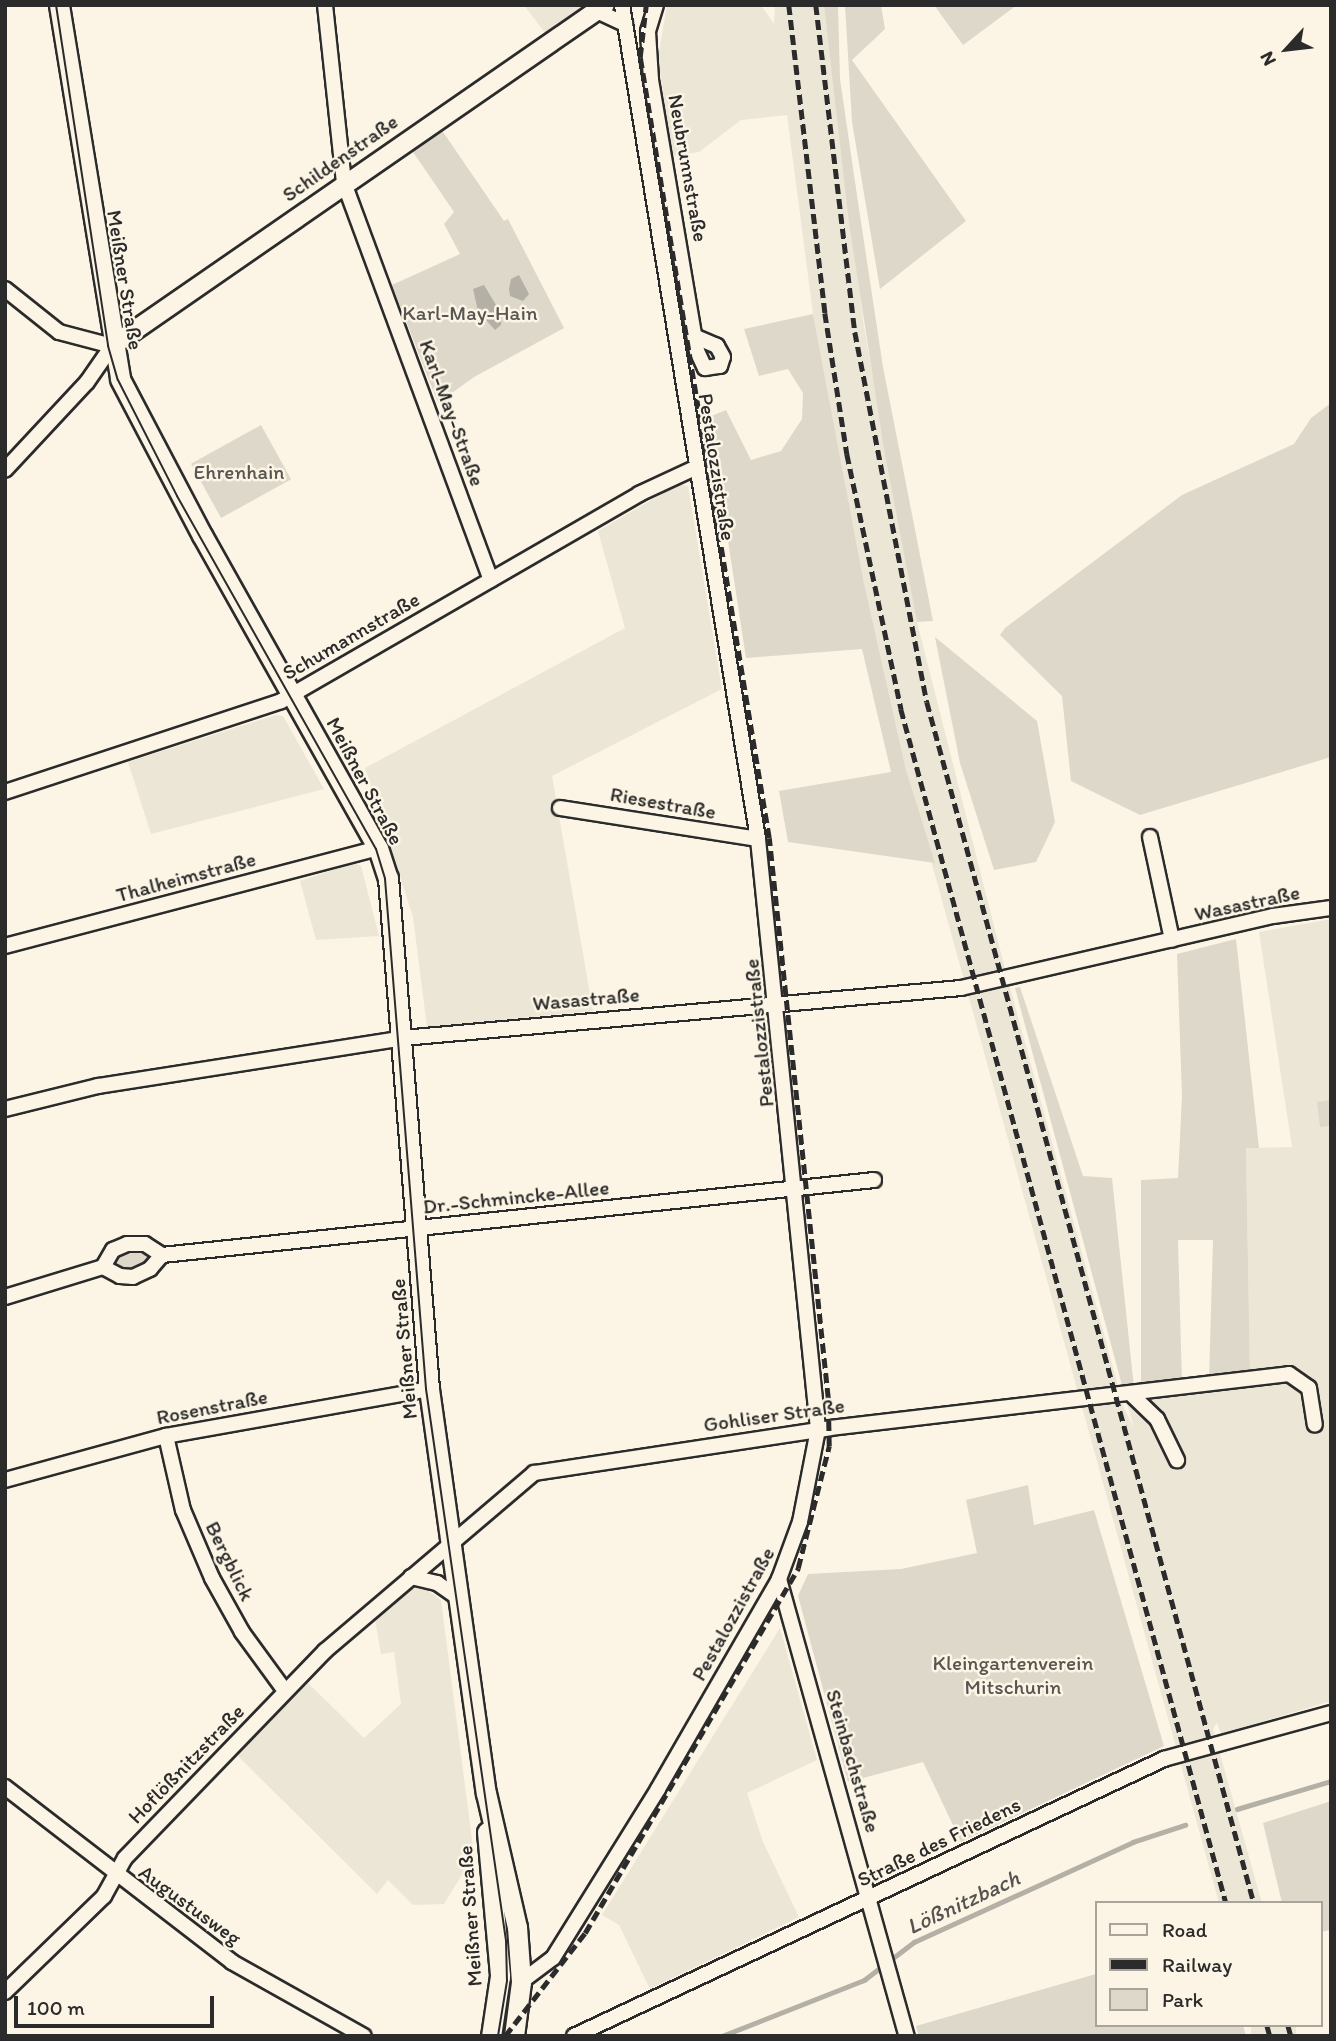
<!DOCTYPE html>
<meta charset="utf-8">
<style>
body{margin:0}
#map{position:relative;width:1336px;height:2041px;overflow:hidden;background:#fcf5e5;font-family:Itim,sans-serif}
div>[style]{position:absolute}
[style*='--x']{left:calc(var(--x)*1px);top:calc(var(--y)*1px);width:calc(var(--w)*1px);rotate:calc(var(--a)*1deg)}
.built>*{inset:0;background:#ece6d7;transform-origin:0 0}
.green>*{inset:0;background:#ded8ca;transform-origin:0 0}
.water>*{inset:0;background:#b4b0a5}
.stream>*{height:4.5px;margin:-2.25px;padding:0 2.25px;transform-origin:2.25px;border-radius:2.25px;background:#b4b0a5}
.roads{filter:drop-shadow(2px 0 #2b2b2b) drop-shadow(-2px 0 #2b2b2b) drop-shadow(0 2px #2b2b2b) drop-shadow(0 -2px #2b2b2b)}
.minor>*{height:14px;margin:-7px;padding:0 7px;transform-origin:7px;border-radius:7px;background:#fcf5e5}
.tertiary>*{height:18px;margin:-9px;padding:0 9px;transform-origin:9px;border-radius:9px;background:#fcf5e5}
.secondary>*{height:19px;margin:-9.5px;padding:0 9.5px;transform-origin:9.5px;border-radius:9.5px;background:#fcf5e5}
.tram>*{height:2px;margin:-1px;padding:0 1px;transform-origin:1px;border-radius:1px;background:#2b2b2b}
.rail>*{height:4.5px;margin-top:-2.25px;transform-origin:0;background:repeating-linear-gradient(90deg,#2b2b2b 0 10px,transparent 0 15px)}
span{translate:-50% -50%;white-space:nowrap;text-align:center;line-height:1.15;-webkit-text-stroke:5px #fcf5e5;paint-order:stroke}
.street-label{font-size:21px;color:#2b2b2b}
.park-label{font-size:21px;color:#585653}
.water-label{font-size:23px;color:#545350;font-style:italic}
.frame{position:absolute;inset:0;border:7px solid #2b2b2b;pointer-events:none}
.legend{position:absolute;left:1095px;top:1901px;width:228px;height:126px;box-sizing:border-box;background:#fcf5e5;border:2px solid #a8a49b;margin:0;padding:9px 12px;list-style:none;font-size:21px;color:#2b2b2b}
.legend li{display:flex;align-items:center;gap:14px;height:35px}
.legend b{width:35px;border:2px solid #a8a49b}
.north{position:absolute;left:1252px;top:14px;width:70px;height:70px;-webkit-text-stroke:5px #fcf5e5;paint-order:stroke;rotate:243deg;font-size:19px;font-weight:700;line-height:28px;text-align:center;color:#2b2b2b}
.north::after{content:'';display:block;margin:auto;width:24px;height:32px;background:#2b2b2b;clip-path:polygon(50% 0,100% 100%,50% 72%,0 100%)}
.scale{position:absolute;left:14px;top:1996px;width:200px;height:32px;box-sizing:border-box;border:4px solid #2b2b2b;border-top:0;padding-left:9px;font-size:21px;line-height:24px;white-space:nowrap;color:#2b2b2b;-webkit-text-stroke:5px #fcf5e5;paint-order:stroke}
</style>
<div id="map">
<div class="built">
<div style="clip-path:polygon(524px 5px,585px 5px,545px 33px)"></div>
<div style="clip-path:polygon(667px 5px,761px 5px,774px 24px,775px 5px,824px 5px,864px 327px,917px 622px,1004px 965px,1124px 1408px,1134px 1428px,1123px 1389px,1250px 1374px,1246px 1148px,1292px 1147px,1259px 932px,1331px 919px,1331px 1701px,1221px 1734px,1217px 1723px,1213px 1729px,1262px 1903px,1219px 1903px,906px 770px,864px 583px,813px 314px,787px 115px,741px 120px,699px 152px,672px 156px,658px 58px)"></div>
<div style="clip-path:polygon(679px 484px,688px 486px,722px 689px,552px 776px,593px 1011px,427px 1027px,413px 917px,365px 768px,625px 628px,598px 531px)"></div>
<div style="clip-path:polygon(276px 715px,283px 716px,324px 789px,151px 834px,128px 762px)"></div>
<div style="clip-path:polygon(354px 863px,361px 866px,379px 936px,316px 940px,300px 881px)"></div>
<div style="clip-path:polygon(423px 1587px,441px 1600px,474px 1855px,444px 1904px,413px 1905px,388px 1880px,377px 1894px,237px 1755px,308px 1683px,364px 1738px,401px 1704px,394px 1652px,381px 1654px,375px 1619px,407px 1590px)"></div>
<div style="clip-path:polygon(780px 1628px,817px 1760px,747px 1793px,763px 1842px,799px 1917px,650px 1989px,619px 1925px,602px 1915px)"></div>
<div style="left:1251px;top:2025px;width:45px;height:11px"></div>
</div>
<div class="green">
<div style="clip-path:polygon(824px 5px,838px 5px,840px 79px,859px 209px,883px 367px,933px 621px,917px 622px,884px 449px,849px 223px)"></div>
<div style="clip-path:polygon(845px 5px,881px 5px,885px 29px,852px 60px,966px 221px,880px 289px,852px 122px)"></div>
<div style="clip-path:polygon(934px 5px,1017px 5px,963px 45px)"></div>
<div style="clip-path:polygon(441px 129px,504px 221px,508px 219px,564px 328px,474px 377px,438px 403px,392px 285px,460px 254px,444px 224px,454px 212px,411px 149px)"></div>
<div style="clip-path:polygon(813px 314px,864px 583px,906px 770px,935px 863px,788px 842px,779px 791px,891px 772px,862px 649px,746px 658px,709px 417px,726px 410px,751px 460px,781px 451px,802px 419px,803px 393px,788px 369px,759px 376px,744px 329px)"></div>
<div style="clip-path:polygon(1331px 403px,1331px 757px,1140px 815px,1071px 781px,1062px 696px,1000px 635px,1005px 628px,1182px 495px,1294px 444px,1311px 418px)"></div>
<div style="left:261px;top:425px;width:62px;height:80px;rotate:61deg"></div>
<div style="clip-path:polygon(935px 637px,1037px 721px,1055px 822px,1036px 862px,994px 870px,960px 763px)"></div>
<div style="clip-path:polygon(1236px 939px,1259px 1148px,1246px 1148px,1250px 1374px,1209px 1380px,1213px 1240px,1178px 1240px,1182px 1383px,1141px 1387px,1141px 1180px,1178px 1178px,1182px 1096px,1177px 954px)"></div>
<div style="clip-path:polygon(1020px 987px,1083px 1176px,1112px 1178px,1134px 1388px,1123px 1389px,1015px 988px)"></div>
<div style="clip-path:polygon(1331px 1100px,1331px 1126px,1320px 1127px,1317px 1102px)"></div>
<div style="clip-path:polygon(140px 1250px,149px 1254px,147px 1264px,133px 1270px,113px 1268px,115px 1258px)"></div>
<div style="clip-path:polygon(1028px 1485px,1034px 1525px,1094px 1510px,1164px 1746px,961px 1842px,923px 1762px,848px 1782px,798px 1596px,808px 1574px,901px 1569px,977px 1553px,966px 1500px)"></div>
<div style="clip-path:polygon(1331px 1801px,1331px 1930px,1320px 1932px,1320px 1903px,1282px 1903px,1263px 1823px)"></div>
<div style="clip-path:polygon(1096px 1974px,1096px 2025px,1243px 2025px,1246px 2036px,919px 2036px,916px 2026px)"></div>
</div>
<div class="water">
<div style="clip-path:polygon(519px 275px,529px 294px,523px 301px,510px 296px,509px 289px,511px 279px)"></div>
<div style="clip-path:polygon(484px 285px,502px 315px,501px 325px,495px 330px,478px 311px,473px 289px)"></div>
</div>
<div class="stream">
<div style="--x:1237;--y:1809;--w:98;--a:-16.6"></div>
<div style="--x:722;--y:2036;--w:153;--a:-21.5"></div>
<div style="--x:864;--y:1980;--w:63;--a:-37.2"></div>
<div style="--x:914;--y:1942;--w:241;--a:-24.5"></div>
<div style="--x:1133;--y:1842;--w:55;--a:-18.1"></div>
</div>
<div class="roads">
<div class="minor">
<div style="--x:325;--y:5;--w:179;--a:83.9"></div>
<div style="--x:344;--y:183;--w:423;--a:69.7"></div>
<div style="--x:656;--y:5;--w:28;--a:107"></div>
<div style="--x:648;--y:32;--w:48;--a:86.4"></div>
<div style="--x:651;--y:80;--w:275;--a:80.4"></div>
<div style="--x:697;--y:351;--w:19;--a:65"></div>
<div style="--x:705;--y:368;--w:15;--a:-8"></div>
<div style="--x:720;--y:366;--w:9;--a:-72"></div>
<div style="--x:723;--y:357;--w:13;--a:-119"></div>
<div style="--x:717;--y:346;--w:21;--a:-157"></div>
<div style="--x:597;--y:11;--w:31;--a:25"></div>
<div style="--x:5;--y:289;--w:69;--a:38.5"></div>
<div style="--x:59;--y:332;--w:55;--a:14.8"></div>
<div style="--x:112;--y:346;--w:44;--a:124.8"></div>
<div style="--x:87;--y:382;--w:120;--a:133"></div>
<div style="--x:5;--y:792;--w:291;--a:-18.2"></div>
<div style="--x:281;--y:701;--w:414;--a:-30"></div>
<div style="--x:639;--y:494;--w:62;--a:-24.9"></div>
<div style="--x:560;--y:808;--w:200;--a:8.9"></div>
<div style="--x:1150;--y:837;--w:105;--a:77.9"></div>
<div style="--x:5;--y:946;--w:386;--a:-14.7"></div>
<div style="--x:5;--y:1109;--w:96;--a:-13.9"></div>
<div style="--x:98;--y:1086;--w:309;--a:-8.9"></div>
<div style="--x:403;--y:1038;--w:560;--a:-5.12"></div>
<div style="--x:961;--y:988;--w:320;--a:-13"></div>
<div style="--x:1273;--y:916;--w:59;--a:-7.9"></div>
<div style="--x:127;--y:1244;--w:18;--a:0"></div>
<div style="--x:145;--y:1244;--w:20;--a:33"></div>
<div style="--x:162;--y:1255;--w:18;--a:131"></div>
<div style="--x:150;--y:1269;--w:19;--a:155"></div>
<div style="--x:133;--y:1277;--w:13;--a:-176"></div>
<div style="--x:120;--y:1276;--w:19;--a:-152"></div>
<div style="--x:103;--y:1267;--w:20;--a:-60"></div>
<div style="--x:113;--y:1250;--w:15;--a:-23"></div>
<div style="--x:162;--y:1255;--w:716;--a:-6.01"></div>
<div style="--x:5;--y:1297;--w:102;--a:-17"></div>
<div style="--x:1132;--y:1395;--w:35;--a:44"></div>
<div style="--x:1157;--y:1419;--w:46;--a:64"></div>
<div style="--x:166;--y:1436;--w:76;--a:77.1"></div>
<div style="--x:183;--y:1510;--w:74;--a:66.9"></div>
<div style="--x:212;--y:1578;--w:62;--a:60.9"></div>
<div style="--x:242;--y:1632;--w:73;--a:53.9"></div>
<div style="--x:5;--y:1480;--w:167;--a:-15.3"></div>
<div style="--x:166;--y:1436;--w:267;--a:-10.1"></div>
<div style="--x:411;--y:1577;--w:27;--a:13"></div>
<div style="--x:437;--y:1583;--w:24;--a:35"></div>
<div style="--x:779;--y:1579;--w:475;--a:74.4"></div>
<div style="--x:5;--y:1787;--w:287;--a:37.6"></div>
<div style="--x:232;--y:1962;--w:151;--a:29.3"></div>
<div style="--x:521;--y:1982;--w:40;--a:-37"></div>
<div style="--x:553;--y:1958;--w:199;--a:-58.1"></div>
<div style="--x:658;--y:1789;--w:242;--a:-60"></div>
<div style="--x:779;--y:1579;--w:61;--a:-69.8"></div>
<div style="--x:800;--y:1522;--w:95;--a:-79"></div>
<div style="--x:818;--y:1429;--w:593;--a:-95.81"></div>
<div style="--x:758;--y:839;--w:845;--a:-99.26"></div>
<div style="--x:5;--y:1992;--w:138;--a:-44.1"></div>
<div style="--x:104;--y:1896;--w:43;--a:-61.1"></div>
<div style="--x:125;--y:1858;--w:288;--a:-46"></div>
<div style="--x:325;--y:1651;--w:275;--a:-40.4"></div>
<div style="--x:534;--y:1473;--w:299;--a:-8.6"></div>
<div style="--x:830;--y:1428;--w:462;--a:-6.7"></div>
<div style="--x:1289;--y:1374;--w:24;--a:35"></div>
<div style="--x:1309;--y:1388;--w:37;--a:81"></div>
<div style="--x:574;--y:2036;--w:652;--a:-25.15"></div>
<div style="--x:1164;--y:1759;--w:173;--a:-15.4"></div>
</div>
<div class="tertiary">
<div style="--x:112;--y:346;--w:599;--a:-34.67"></div>
</div>
<div class="secondary">
<div style="--x:59;--y:5;--w:379;--a:80.7"></div>
<div style="--x:120;--y:379;--w:176;--a:62.3"></div>
<div style="--x:202;--y:535;--w:359;--a:60.7"></div>
<div style="--x:378;--y:848;--w:32;--a:72"></div>
<div style="--x:388;--y:878;--w:513;--a:85.41"></div>
<div style="--x:429;--y:1389;--w:408;--a:82"></div>
<div style="--x:486;--y:1793;--w:138;--a:77"></div>
<div style="--x:517;--y:1927;--w:55;--a:85.8"></div>
<div style="--x:521;--y:1982;--w:54;--a:97.4"></div>
<div style="--x:487;--y:1832;--w:145;--a:84.8"></div>
<div style="--x:500;--y:1976;--w:61;--a:98.5"></div>
</div>
</div>
<div class="tram">
<div style="--x:56;--y:5;--w:345;--a:81.3"></div>
<div style="--x:108;--y:346;--w:35;--a:74"></div>
<div style="--x:118;--y:380;--w:130;--a:63"></div>
<div style="--x:177;--y:496;--w:405;--a:60.6"></div>
<div style="--x:376;--y:849;--w:31;--a:73"></div>
<div style="--x:385;--y:879;--w:512;--a:85.4"></div>
<div style="--x:426;--y:1389;--w:558;--a:81.75"></div>
<div style="--x:506;--y:1941;--w:40;--a:88.6"></div>
<div style="--x:507;--y:1981;--w:56;--a:99.3"></div>
</div>
<div class="rail">
<div style="--x:789;--y:5;--w:310;--a:83.3"></div>
<div style="--x:825;--y:313;--w:143;--a:81.1"></div>
<div style="--x:847;--y:454;--w:261;--a:78"></div>
<div style="--x:901;--y:709;--w:1237;--a:74.77"></div>
<div style="--x:816;--y:5;--w:329;--a:83.2"></div>
<div style="--x:855;--y:332;--w:377;--a:79"></div>
<div style="--x:927;--y:702;--w:1245;--a:74.77"></div>
<div style="--x:1267;--y:2025;--w:11;--a:75"></div>
<div style="--x:1288;--y:2025;--w:11;--a:75"></div>
<div style="--x:505;--y:2036;--w:130;--a:-52.2"></div>
<div style="--x:585;--y:1933;--w:423;--a:-59.7"></div>
<div style="--x:798;--y:1568;--w:126;--a:-75.7"></div>
<div style="--x:829;--y:1446;--w:48;--a:-91.2"></div>
<div style="--x:828;--y:1398;--w:563;--a:-96.01"></div>
<div style="--x:769;--y:838;--w:792;--a:-99.38"></div>
<div style="--x:640;--y:57;--w:52;--a:-83.4"></div>
</div>
<div class="street-label">
<span style="left:340px;top:158px;rotate:-35deg">Schildenstraße</span>
<span style="left:688px;top:168px;rotate:80deg">Neubrunnstraße</span>
<span style="left:125px;top:280px;rotate:81deg">Meißner Straße</span>
<span style="left:452px;top:413px;rotate:70deg">Karl-May-Straße</span>
<span style="left:717px;top:467px;rotate:81deg">Pestalozzistraße</span>
<span style="left:351px;top:636px;rotate:-30deg">Schumannstraße</span>
<span style="left:365px;top:781px;rotate:62deg">Meißner Straße</span>
<span style="left:663px;top:803px;rotate:10deg">Riesestraße</span>
<span style="left:186px;top:877px;rotate:-15deg">Thalheimstraße</span>
<span style="left:1247px;top:903px;rotate:-12deg">Wasastraße</span>
<span style="left:586px;top:999px;rotate:-5deg">Wasastraße</span>
<span style="left:759px;top:1033px;rotate:-96deg">Pestalozzistraße</span>
<span style="left:516px;top:1197px;rotate:-6deg">Dr.-Schmincke-Allee</span>
<span style="left:404px;top:1349px;rotate:-95deg">Meißner Straße</span>
<span style="left:212px;top:1407px;rotate:-11deg">Rosenstraße</span>
<span style="left:774px;top:1415px;rotate:-8deg">Gohliser Straße</span>
<span style="left:230px;top:1561px;rotate:64deg">Bergblick</span>
<span style="left:733px;top:1614px;rotate:-61deg">Pestalozzistraße</span>
<span style="left:853px;top:1761px;rotate:74deg">Steinbachstraße</span>
<span style="left:186px;top:1764px;rotate:-46deg">Hoflößnitzstraße</span>
<span style="left:939px;top:1842px;rotate:-26deg">Straße des Friedens</span>
<span style="left:190px;top:1905px;rotate:36deg">Augustusweg</span>
<span style="left:470px;top:1916px;rotate:-94deg">Meißner Straße</span>
</div>
<div class="park-label">
<span style="left:470px;top:313px">Karl-May-Hain</span>
<span style="left:239px;top:472px">Ehrenhain</span>
<span style="left:1013px;top:1675px">Kleingartenverein<br>Mitschurin</span>
</div>
<div class="water-label">
<span style="left:963px;top:1902px;rotate:-25deg">Lößnitzbach</span>
</div>
<div class="frame"></div>
<ul class="legend">
<li><b style="height:9px;background:#fcf5e5"></b>Road</li>
<li><b style="height:9px;background:#2b2b2b"></b>Railway</li>
<li><b style="height:19px;background:#ded8ca"></b>Park</li>
</ul>
<div class="north">N</div>
<div class="scale">100 m</div>
</div>
